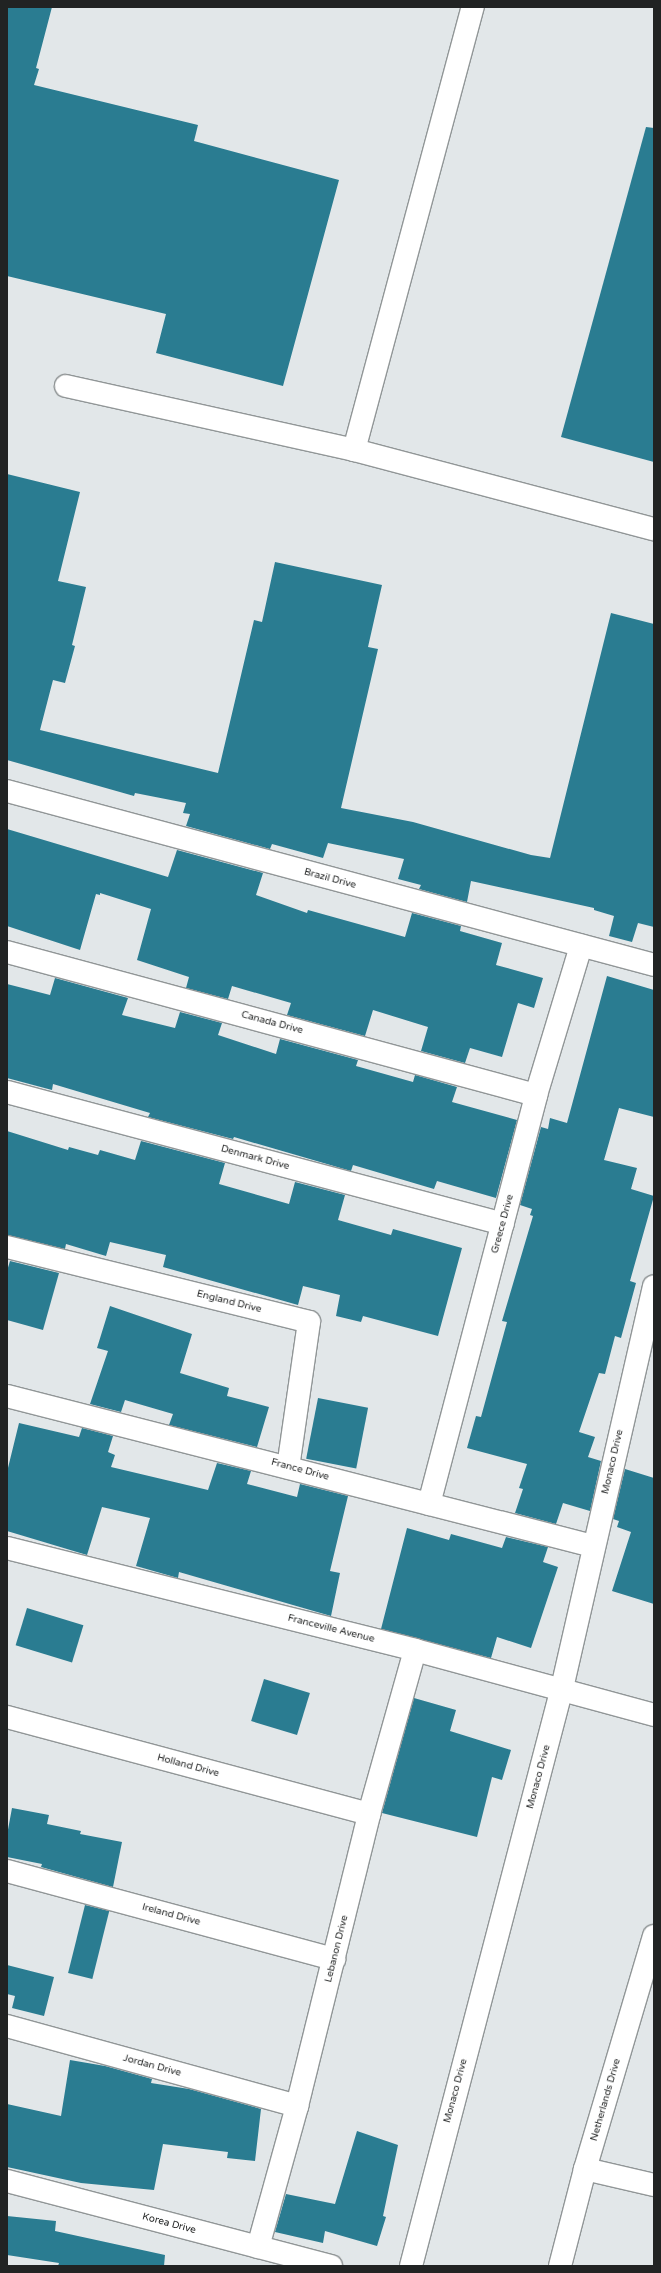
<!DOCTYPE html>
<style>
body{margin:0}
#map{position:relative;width:661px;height:2273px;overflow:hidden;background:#e2e7e9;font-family:"Varela Round",sans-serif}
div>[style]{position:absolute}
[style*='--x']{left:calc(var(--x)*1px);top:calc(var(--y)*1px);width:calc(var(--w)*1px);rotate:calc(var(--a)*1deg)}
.building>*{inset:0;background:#2a7c91;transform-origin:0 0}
.roads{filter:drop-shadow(1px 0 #919697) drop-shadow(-1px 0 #919697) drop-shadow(0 1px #919697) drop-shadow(0 -1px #919697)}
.minor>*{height:22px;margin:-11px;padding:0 11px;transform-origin:11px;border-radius:11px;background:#fff}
span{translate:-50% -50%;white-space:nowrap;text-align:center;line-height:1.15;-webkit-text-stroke:3px #fff;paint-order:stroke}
.street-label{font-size:10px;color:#212323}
.frame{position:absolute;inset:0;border:8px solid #212323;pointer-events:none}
</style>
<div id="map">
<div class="building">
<div style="clip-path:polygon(7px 7px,52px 7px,36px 68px,39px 69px,34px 85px,198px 125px,194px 141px,339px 180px,283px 386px,156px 353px,166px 314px,7px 276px)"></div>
<div style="clip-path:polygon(646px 127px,654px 128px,654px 462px,561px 437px)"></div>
<div style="clip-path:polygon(7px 474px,80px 492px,58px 581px,86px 587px,72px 645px,75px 646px,65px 683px,53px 680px,40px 730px,218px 773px,254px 620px,262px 622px,275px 562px,382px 585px,368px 647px,378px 649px,341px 808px,413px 822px,531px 855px,550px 858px,611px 613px,654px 624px,654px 927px,638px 923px,632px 942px,609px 936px,614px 916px,594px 910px,594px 908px,471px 881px,467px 902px,419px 889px,421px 885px,398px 879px,404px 859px,328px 843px,323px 858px,272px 844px,270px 849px,186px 826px,190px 814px,183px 813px,186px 803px,135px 793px,134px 796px,7px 760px)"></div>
<div style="clip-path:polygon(7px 829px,168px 877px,177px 850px,263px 873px,256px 895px,307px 913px,308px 910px,405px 937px,412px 913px,461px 926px,460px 931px,502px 943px,496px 965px,543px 978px,534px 1008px,518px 1003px,502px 1057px,470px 1048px,465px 1063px,421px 1051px,428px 1027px,373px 1010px,365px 1036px,287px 1015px,291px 1003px,232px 986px,228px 999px,186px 988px,189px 977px,137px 960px,151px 909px,100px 893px,100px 895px,96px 894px,80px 950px,7px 926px)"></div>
<div style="clip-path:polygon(607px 976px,654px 990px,654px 1117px,619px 1108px,604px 1160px,637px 1168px,631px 1189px,654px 1196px,630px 1281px,636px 1283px,621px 1338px,615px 1336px,605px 1374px,599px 1373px,579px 1432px,595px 1437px,588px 1457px,601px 1461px,590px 1511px,563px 1503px,556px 1524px,515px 1513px,523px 1489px,519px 1488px,527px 1464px,467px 1448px,476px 1416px,481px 1417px,507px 1322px,502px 1321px,533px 1216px,530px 1215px,532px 1209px,520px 1205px,541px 1127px,548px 1129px,550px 1118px,567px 1123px)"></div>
<div style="clip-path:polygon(55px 978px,128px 998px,122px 1015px,175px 1028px,180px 1012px,222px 1023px,218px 1035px,276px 1054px,280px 1039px,358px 1060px,356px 1066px,413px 1082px,415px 1075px,457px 1087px,452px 1102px,517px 1120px,496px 1198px,437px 1181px,434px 1189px,353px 1165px,351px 1171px,234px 1137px,233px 1139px,148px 1117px,150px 1113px,53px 1084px,52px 1090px,7px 1078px,7px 984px,50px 995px)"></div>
<div style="clip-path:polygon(7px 1131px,68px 1150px,69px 1147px,98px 1155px,100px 1150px,135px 1160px,141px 1141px,225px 1163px,219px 1184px,289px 1204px,295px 1182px,345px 1195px,338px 1220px,391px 1235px,393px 1229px,462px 1248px,438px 1336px,363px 1316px,361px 1322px,336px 1316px,340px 1295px,303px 1286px,298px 1305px,163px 1267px,166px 1255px,110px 1242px,106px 1256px,66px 1244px,65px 1249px,7px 1235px)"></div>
<div style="clip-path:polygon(10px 1261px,59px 1273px,43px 1330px,7px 1320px,7px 1271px)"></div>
<div style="clip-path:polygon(110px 1306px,192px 1334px,180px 1373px,229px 1388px,227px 1396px,269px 1407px,257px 1447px,169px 1425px,173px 1414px,125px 1400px,121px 1412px,90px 1404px,108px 1351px,97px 1348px)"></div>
<div style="left:318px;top:1398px;width:51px;height:62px;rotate:11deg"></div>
<div style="clip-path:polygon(19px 1423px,79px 1437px,82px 1428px,113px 1436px,108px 1452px,115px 1455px,111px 1467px,208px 1490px,217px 1463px,251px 1471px,247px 1484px,297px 1497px,300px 1484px,348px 1496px,330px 1571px,340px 1573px,331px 1616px,179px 1572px,178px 1578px,136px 1566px,150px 1518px,102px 1507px,87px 1555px,7px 1531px,7px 1472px)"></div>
<div style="clip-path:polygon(625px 1469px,654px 1478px,654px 1604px,612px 1591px,631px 1532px,617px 1527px,619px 1521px,613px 1519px)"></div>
<div style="clip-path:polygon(407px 1528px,449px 1540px,451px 1534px,502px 1548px,506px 1537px,548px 1547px,543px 1562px,558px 1567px,531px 1648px,497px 1637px,491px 1658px,381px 1629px)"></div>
<div style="left:27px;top:1608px;width:59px;height:39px;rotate:17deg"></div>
<div style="left:264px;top:1679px;width:48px;height:44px;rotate:17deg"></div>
<div style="clip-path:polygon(414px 1698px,456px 1710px,450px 1731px,511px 1750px,502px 1780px,492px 1777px,477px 1837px,382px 1813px)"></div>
<div style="clip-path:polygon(12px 1808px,49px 1815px,47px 1824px,81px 1831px,80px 1834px,122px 1842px,113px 1887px,41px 1867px,42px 1864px,7px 1857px,7px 1835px)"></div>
<div style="left:85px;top:1905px;width:25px;height:70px;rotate:14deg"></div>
<div style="clip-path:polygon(7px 1965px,54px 1977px,44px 2016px,12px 2008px,15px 1996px,7px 1994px)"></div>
<div style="clip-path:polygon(70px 2060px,105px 2066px,152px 2079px,151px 2083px,189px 2089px,261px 2109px,255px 2161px,227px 2158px,228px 2152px,163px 2144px,154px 2190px,81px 2183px,7px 2167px,7px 2104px,61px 2116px)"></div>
<div style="clip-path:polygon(357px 2131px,398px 2145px,383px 2216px,386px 2217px,377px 2246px,325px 2231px,323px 2243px,275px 2232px,286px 2194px,335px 2204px)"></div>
<div style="clip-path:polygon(7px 2216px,56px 2221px,55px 2231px,165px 2255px,164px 2266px,58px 2266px,59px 2263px,7px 2255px)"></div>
</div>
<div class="roads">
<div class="minor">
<div style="--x:66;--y:386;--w:295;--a:12.5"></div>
<div style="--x:354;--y:450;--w:310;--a:14.8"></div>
<div style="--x:354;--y:450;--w:459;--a:-75"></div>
<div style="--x:7;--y:791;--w:670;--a:15.05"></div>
<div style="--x:7;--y:952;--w:548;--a:15.13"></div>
<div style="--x:7;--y:1092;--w:513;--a:14.9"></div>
<div style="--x:7;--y:1247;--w:311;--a:13.9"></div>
<div style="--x:309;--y:1322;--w:147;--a:98.2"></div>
<div style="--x:7;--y:1396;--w:605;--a:14.36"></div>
<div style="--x:429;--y:1504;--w:423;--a:-75.3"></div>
<div style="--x:536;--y:1095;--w:156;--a:-73.2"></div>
<div style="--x:7;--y:1548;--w:421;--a:14"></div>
<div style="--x:415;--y:1650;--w:248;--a:15.2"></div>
<div style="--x:7;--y:1717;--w:375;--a:15"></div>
<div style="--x:7;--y:1871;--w:339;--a:15.1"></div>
<div style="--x:7;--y:2026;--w:301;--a:15.4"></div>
<div style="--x:585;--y:2169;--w:71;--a:13.1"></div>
<div style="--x:7;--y:2181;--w:335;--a:14.7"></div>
<div style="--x:258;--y:2247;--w:146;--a:-74.5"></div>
<div style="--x:297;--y:2106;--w:301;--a:-76.1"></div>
<div style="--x:369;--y:1814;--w:170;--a:-74.3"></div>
<div style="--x:411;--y:2266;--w:597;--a:-75.36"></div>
<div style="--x:562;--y:1688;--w:412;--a:-77.1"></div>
<div style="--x:560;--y:2266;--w:100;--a:-75.5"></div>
<div style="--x:585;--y:2169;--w:243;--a:-73.5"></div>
</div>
</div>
<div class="street-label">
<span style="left:330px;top:879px;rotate:15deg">Brazil Drive</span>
<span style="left:272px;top:1023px;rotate:15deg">Canada Drive</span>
<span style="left:255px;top:1158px;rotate:15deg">Denmark Drive</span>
<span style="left:503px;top:1224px;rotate:-75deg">Greece Drive</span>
<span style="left:229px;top:1302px;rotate:14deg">England Drive</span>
<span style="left:613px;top:1462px;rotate:-77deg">Monaco Drive</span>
<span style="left:300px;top:1470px;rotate:15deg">France Drive</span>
<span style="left:331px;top:1629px;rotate:14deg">Franceville Avenue</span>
<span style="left:188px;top:1766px;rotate:15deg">Holland Drive</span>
<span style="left:539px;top:1777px;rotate:-75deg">Monaco Drive</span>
<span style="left:171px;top:1915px;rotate:15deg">Ireland Drive</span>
<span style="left:337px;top:1949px;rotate:-76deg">Lebanon Drive</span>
<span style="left:152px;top:2066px;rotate:15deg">Jordan Drive</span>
<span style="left:456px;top:2091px;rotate:-75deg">Monaco Drive</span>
<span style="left:606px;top:2100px;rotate:-74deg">Netherlands Drive</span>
<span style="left:169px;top:2224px;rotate:15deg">Korea Drive</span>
</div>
<div class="frame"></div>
</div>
